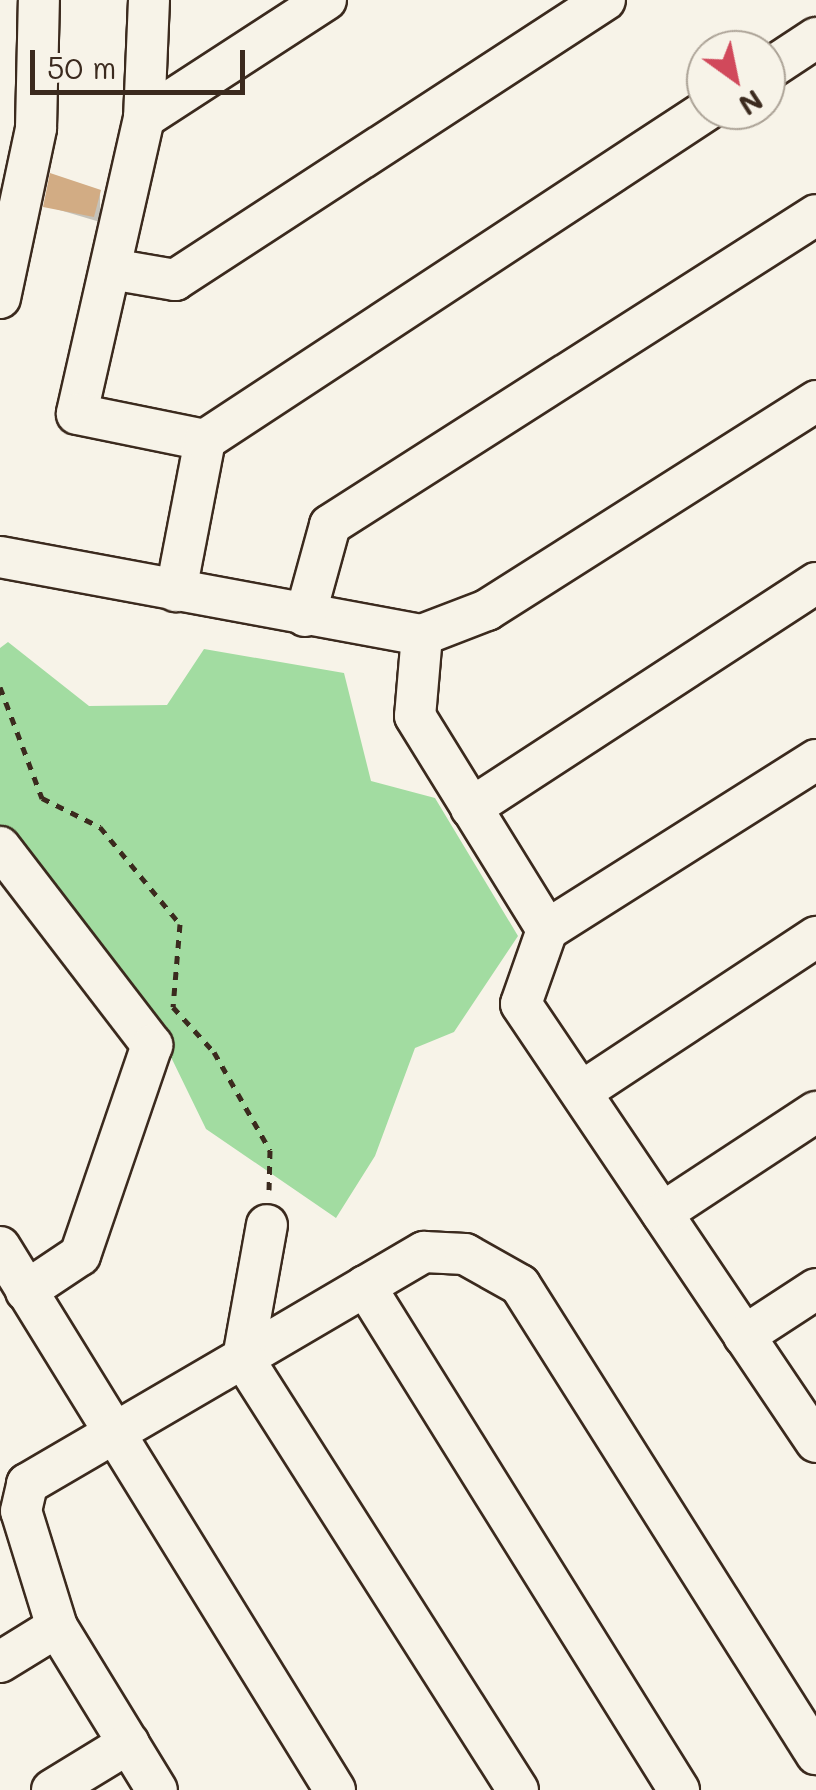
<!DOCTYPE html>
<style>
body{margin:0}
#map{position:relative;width:816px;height:1790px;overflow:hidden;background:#f7f3e8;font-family:Mali,sans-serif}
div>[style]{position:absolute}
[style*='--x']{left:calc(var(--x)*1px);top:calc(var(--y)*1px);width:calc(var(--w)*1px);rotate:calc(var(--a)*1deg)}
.green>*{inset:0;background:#a2dca1}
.shadow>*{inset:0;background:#0003}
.building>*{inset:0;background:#d2ac84}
.path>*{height:5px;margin-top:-2.5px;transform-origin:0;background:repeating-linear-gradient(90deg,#3b2a1e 0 8px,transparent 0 16px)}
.roads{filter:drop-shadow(2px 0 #3b2a1e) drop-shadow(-2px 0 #3b2a1e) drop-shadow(0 2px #3b2a1e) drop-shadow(0 -2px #3b2a1e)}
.minor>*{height:40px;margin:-20px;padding:0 20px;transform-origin:20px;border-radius:20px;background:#f7f3e8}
span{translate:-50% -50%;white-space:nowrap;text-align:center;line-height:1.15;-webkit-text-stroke:8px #f7f3e8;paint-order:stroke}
.north{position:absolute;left:686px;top:30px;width:100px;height:100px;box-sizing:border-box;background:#f7f3e8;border:2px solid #aca397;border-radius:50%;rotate:147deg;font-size:28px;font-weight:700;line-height:40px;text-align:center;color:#3b2a1e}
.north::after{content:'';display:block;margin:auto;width:35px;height:45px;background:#d1495b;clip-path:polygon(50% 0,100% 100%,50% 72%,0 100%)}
.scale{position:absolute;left:30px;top:50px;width:215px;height:45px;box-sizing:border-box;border:5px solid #3b2a1e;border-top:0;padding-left:12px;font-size:30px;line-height:35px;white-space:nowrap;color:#3b2a1e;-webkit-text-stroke:8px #f7f3e8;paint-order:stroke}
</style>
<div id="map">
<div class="green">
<div style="clip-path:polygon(8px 642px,89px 706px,167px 705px,204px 649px,344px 673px,371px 781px,435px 798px,518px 936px,454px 1032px,415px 1048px,375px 1156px,336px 1218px,206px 1129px,169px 1053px,0 831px,0 648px)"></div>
</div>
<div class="shadow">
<div style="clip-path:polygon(100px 192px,100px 222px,46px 206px)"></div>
</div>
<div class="building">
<div style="clip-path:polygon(50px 173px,101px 190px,94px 217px,43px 207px)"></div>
</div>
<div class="path">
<div style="--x:0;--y:687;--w:119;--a:69.3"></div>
<div style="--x:42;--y:798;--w:65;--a:26.6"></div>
<div style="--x:100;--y:827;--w:126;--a:50.5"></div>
<div style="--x:180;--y:924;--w:83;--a:94.8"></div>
<div style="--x:173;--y:1007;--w:61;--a:47.7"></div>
<div style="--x:214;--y:1052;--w:113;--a:60.3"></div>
<div style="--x:270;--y:1150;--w:40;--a:91.4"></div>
</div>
<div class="roads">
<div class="minor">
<div style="--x:149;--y:0;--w:118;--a:92.4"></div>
<div style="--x:144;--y:118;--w:303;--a:102.8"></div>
<div style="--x:77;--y:414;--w:131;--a:11.5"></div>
<div style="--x:205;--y:440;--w:154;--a:100.9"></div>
<div style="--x:766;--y:71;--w:60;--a:-33.4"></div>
<div style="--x:144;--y:118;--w:217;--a:-33"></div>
<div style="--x:111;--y:269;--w:65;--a:9.8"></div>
<div style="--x:175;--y:280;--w:513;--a:-33.07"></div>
<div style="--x:0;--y:298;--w:174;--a:-78"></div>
<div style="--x:36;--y:128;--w:128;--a:-88.7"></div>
<div style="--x:205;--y:440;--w:601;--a:-33.32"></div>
<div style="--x:0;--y:557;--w:429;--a:10.5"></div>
<div style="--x:422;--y:635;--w:70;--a:-21"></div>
<div style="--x:487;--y:610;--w:390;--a:-32.4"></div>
<div style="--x:305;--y:616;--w:94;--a:-74.6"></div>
<div style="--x:330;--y:525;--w:576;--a:-32.53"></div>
<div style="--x:422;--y:635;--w:81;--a:94.9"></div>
<div style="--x:415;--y:716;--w:251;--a:58.3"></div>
<div style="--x:547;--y:930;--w:78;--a:109.4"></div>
<div style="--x:521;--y:1004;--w:528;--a:56.04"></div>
<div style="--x:471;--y:808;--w:412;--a:-33.1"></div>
<div style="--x:0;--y:847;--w:250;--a:52.5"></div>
<div style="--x:152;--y:1045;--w:222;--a:108.9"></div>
<div style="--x:80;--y:1255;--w:65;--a:146.3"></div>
<div style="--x:547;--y:930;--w:318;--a:-32.3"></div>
<div style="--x:581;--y:1092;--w:282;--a:-33.4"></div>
<div style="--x:662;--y:1213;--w:184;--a:-33.3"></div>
<div style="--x:0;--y:1247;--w:638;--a:58.33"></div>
<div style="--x:365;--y:1286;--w:594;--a:58.08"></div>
<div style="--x:744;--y:1336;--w:86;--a:-33.1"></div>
<div style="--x:243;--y:1358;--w:210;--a:-30.4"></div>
<div style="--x:424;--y:1252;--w:41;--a:2.8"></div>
<div style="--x:465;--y:1254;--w:63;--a:29.4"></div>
<div style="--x:520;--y:1285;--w:555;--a:57.74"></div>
<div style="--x:243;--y:1358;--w:135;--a:-79.8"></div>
<div style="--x:57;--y:1627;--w:191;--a:58.5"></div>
<div style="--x:0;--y:1662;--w:67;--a:-31.6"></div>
<div style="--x:57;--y:1627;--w:121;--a:-107.2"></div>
<div style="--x:21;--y:1511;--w:28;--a:-77"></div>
<div style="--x:27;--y:1484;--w:250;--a:-30.3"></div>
<div style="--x:243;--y:1358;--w:512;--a:57.52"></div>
<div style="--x:52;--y:1790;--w:90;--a:-31.4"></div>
</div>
</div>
<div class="north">N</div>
<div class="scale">50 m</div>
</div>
